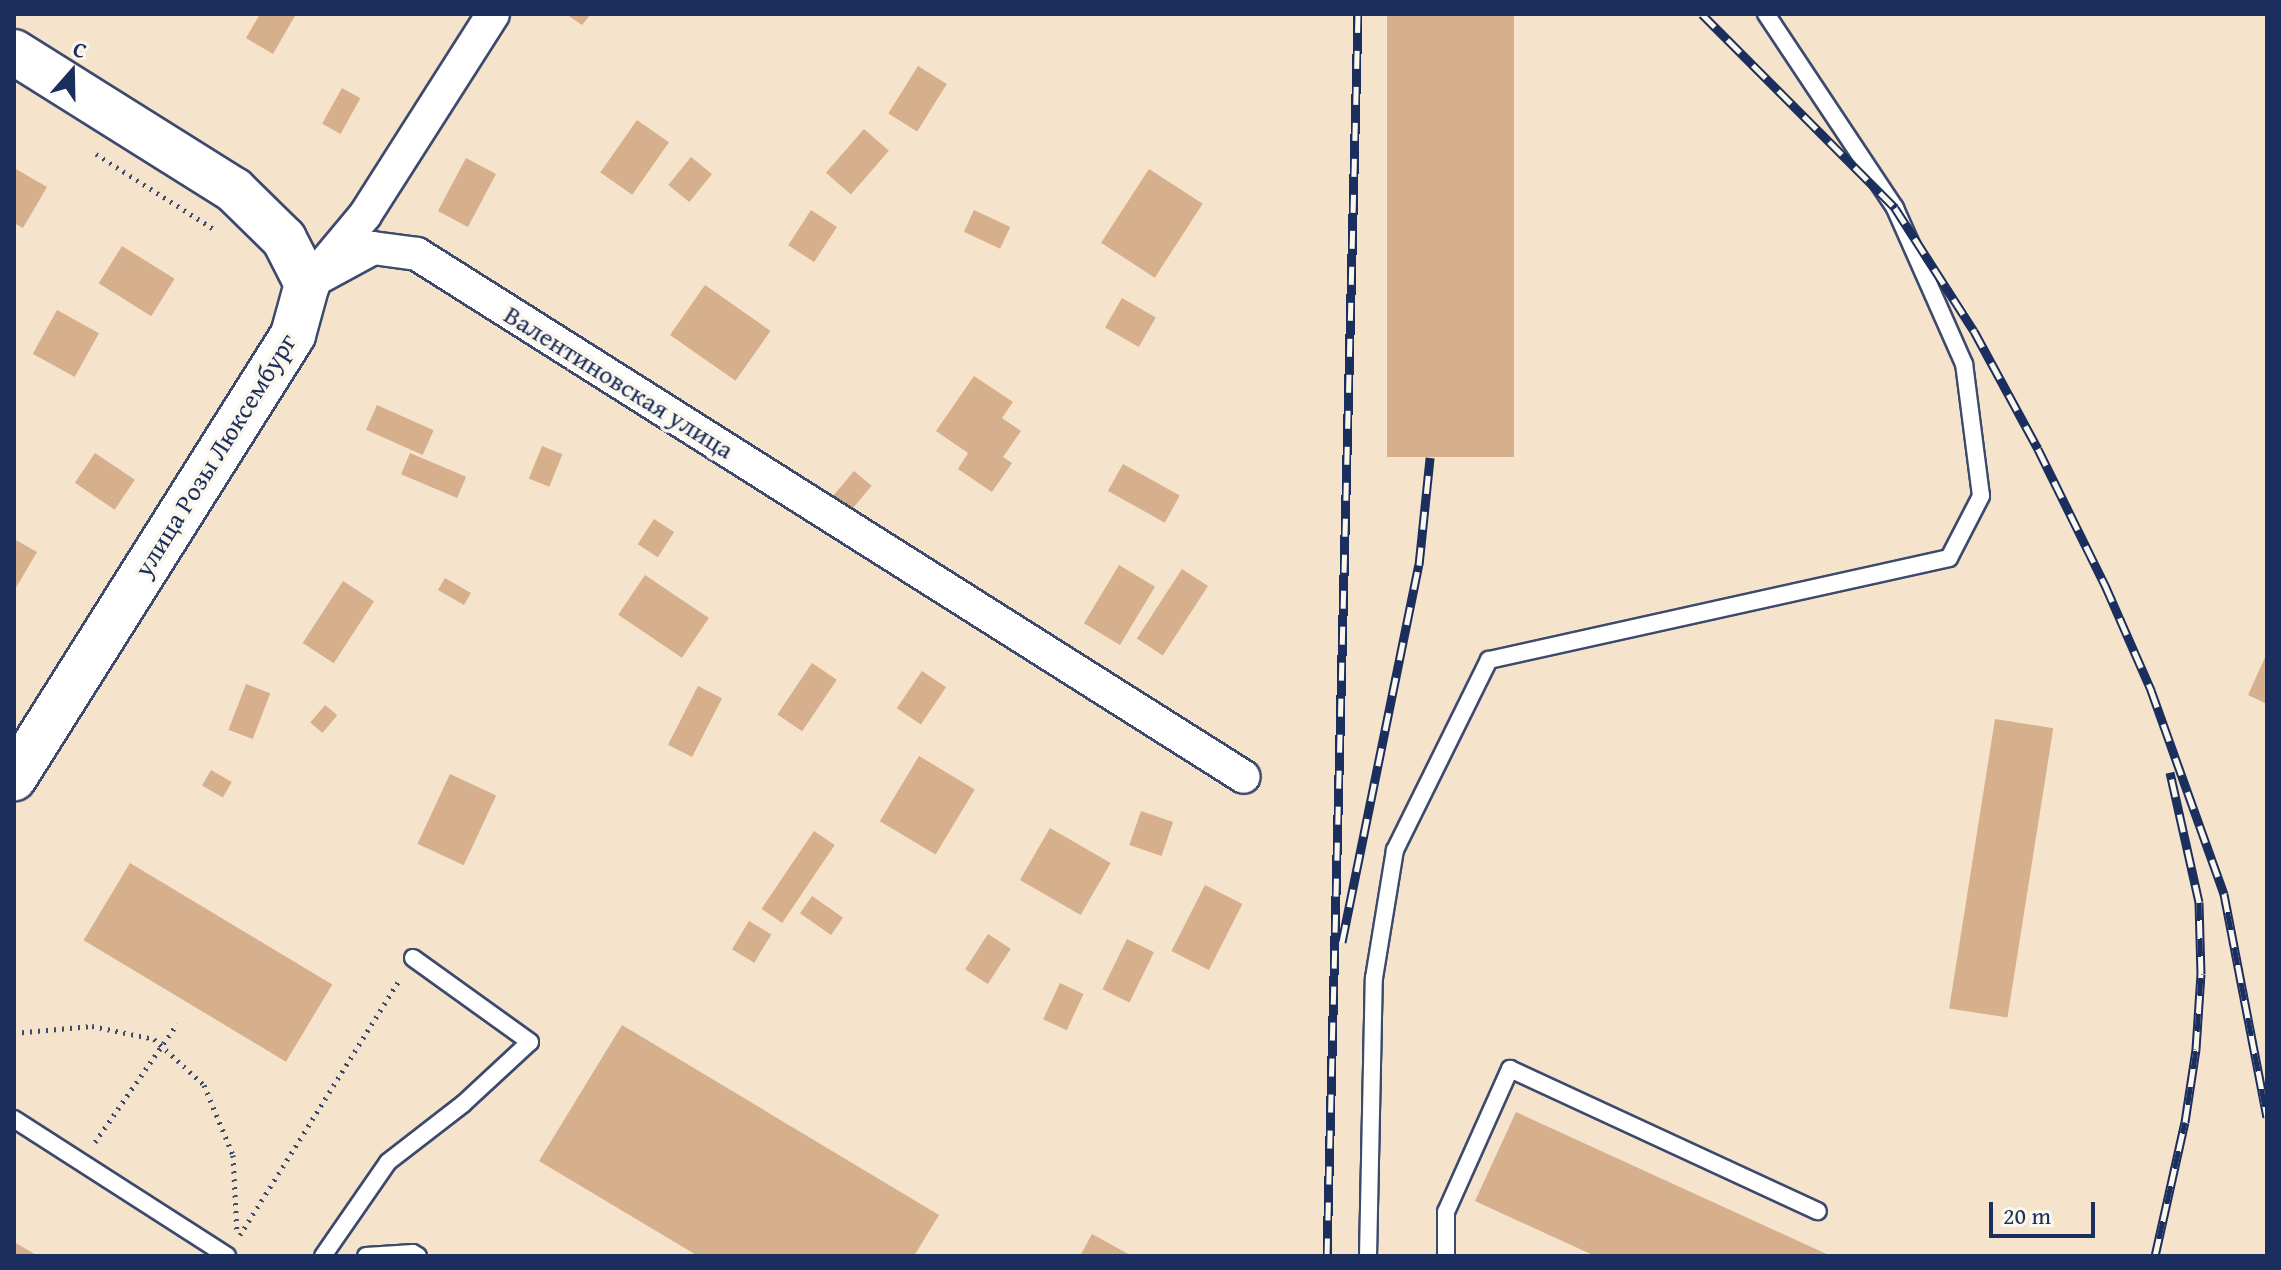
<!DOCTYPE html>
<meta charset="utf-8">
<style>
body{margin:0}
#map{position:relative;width:2281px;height:1270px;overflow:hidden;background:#f6e3cb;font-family:"Gentium Book Plus",serif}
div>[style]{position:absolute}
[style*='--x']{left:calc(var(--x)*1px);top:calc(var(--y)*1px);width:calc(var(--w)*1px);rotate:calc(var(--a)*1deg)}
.building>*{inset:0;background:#d6b08d;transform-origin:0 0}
.path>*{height:5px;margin-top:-2.5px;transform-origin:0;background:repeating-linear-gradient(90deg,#3c4a6e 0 2px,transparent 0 8px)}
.roads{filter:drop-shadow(2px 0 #3c4a6e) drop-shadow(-2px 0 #3c4a6e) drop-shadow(0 2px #3c4a6e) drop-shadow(0 -2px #3c4a6e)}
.lane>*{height:16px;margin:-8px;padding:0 8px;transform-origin:8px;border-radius:8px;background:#fff}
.street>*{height:32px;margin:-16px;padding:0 16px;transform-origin:16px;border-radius:16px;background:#fff}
.secondary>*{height:44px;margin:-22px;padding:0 22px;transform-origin:22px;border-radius:22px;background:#fff}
.rail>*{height:9px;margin-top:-4.5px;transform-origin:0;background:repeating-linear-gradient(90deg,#fbf7ec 0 18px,#1b2f5e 0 36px);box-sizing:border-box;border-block:2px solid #1b2f5e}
span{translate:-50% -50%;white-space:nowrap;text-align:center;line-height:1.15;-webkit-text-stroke:7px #fbf7ec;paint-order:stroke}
.street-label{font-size:26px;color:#1b2f5e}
.frame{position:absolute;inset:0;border:16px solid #1b2f5e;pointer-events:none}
.north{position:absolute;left:32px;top:32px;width:80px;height:80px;-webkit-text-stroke:6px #fbf7ec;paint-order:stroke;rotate:20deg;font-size:22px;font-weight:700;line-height:32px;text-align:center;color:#1b2f5e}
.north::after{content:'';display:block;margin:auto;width:28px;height:36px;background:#1b2f5e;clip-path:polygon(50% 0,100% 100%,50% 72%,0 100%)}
.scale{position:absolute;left:1989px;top:1202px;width:106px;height:36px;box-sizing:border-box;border:4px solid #1b2f5e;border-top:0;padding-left:10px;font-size:24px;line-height:28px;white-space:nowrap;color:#1b2f5e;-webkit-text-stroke:6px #fbf7ec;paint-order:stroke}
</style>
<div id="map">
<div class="building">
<div style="clip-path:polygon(260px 14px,296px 14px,273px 54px,246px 38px)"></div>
<div style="clip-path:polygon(566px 14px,591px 14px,582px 25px)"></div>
<div style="left:1387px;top:14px;width:127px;height:443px"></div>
<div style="left:918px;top:66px;width:34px;height:56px;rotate:32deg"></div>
<div style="left:342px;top:88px;width:21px;height:41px;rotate:29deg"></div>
<div style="left:637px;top:120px;width:39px;height:64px;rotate:35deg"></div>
<div style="left:864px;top:129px;width:33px;height:58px;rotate:41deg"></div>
<div style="left:691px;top:157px;width:27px;height:36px;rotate:39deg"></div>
<div style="left:466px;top:158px;width:34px;height:60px;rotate:28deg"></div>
<div style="clip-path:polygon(14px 168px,47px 187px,23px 228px,14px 223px)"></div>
<div style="left:1149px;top:169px;width:64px;height:88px;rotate:33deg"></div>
<div style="left:811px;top:210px;width:31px;height:42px;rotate:33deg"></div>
<div style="left:974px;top:210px;width:40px;height:24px;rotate:25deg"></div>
<div style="left:122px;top:246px;width:62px;height:44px;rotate:32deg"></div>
<div style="left:705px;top:285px;width:80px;height:61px;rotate:35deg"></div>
<div style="left:1122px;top:298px;width:39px;height:34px;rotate:30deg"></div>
<div style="left:57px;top:310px;width:48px;height:50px;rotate:29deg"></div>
<div style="clip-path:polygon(974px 376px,1013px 402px,1002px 418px,1021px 431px,1003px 457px,1012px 463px,992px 492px,958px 469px,968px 453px,936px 431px)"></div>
<div style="left:377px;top:405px;width:62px;height:27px;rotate:24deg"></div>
<div style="left:542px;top:446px;width:22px;height:35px;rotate:22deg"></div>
<div style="left:95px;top:453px;width:48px;height:36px;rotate:34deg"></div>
<div style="left:410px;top:453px;width:61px;height:23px;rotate:23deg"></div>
<div style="left:1123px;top:464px;width:65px;height:31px;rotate:29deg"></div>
<div style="left:854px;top:471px;width:23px;height:35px;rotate:40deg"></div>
<div style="left:654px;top:519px;width:24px;height:30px;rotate:33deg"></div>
<div style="clip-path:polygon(14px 539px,37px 552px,14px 591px)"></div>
<div style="left:1119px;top:565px;width:42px;height:68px;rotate:31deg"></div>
<div style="left:1182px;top:569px;width:31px;height:83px;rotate:33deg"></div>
<div style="left:645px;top:575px;width:77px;height:48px;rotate:34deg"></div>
<div style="left:445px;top:578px;width:30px;height:14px;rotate:30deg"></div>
<div style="left:343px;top:581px;width:37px;height:74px;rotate:33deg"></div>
<div style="clip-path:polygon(2267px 653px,2267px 704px,2248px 695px)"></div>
<div style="left:812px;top:663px;width:30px;height:62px;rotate:34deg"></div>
<div style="left:922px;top:671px;width:29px;height:45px;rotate:34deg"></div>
<div style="left:246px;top:684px;width:26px;height:49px;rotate:21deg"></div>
<div style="left:698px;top:686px;width:27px;height:66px;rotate:27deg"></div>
<div style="left:325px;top:705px;width:16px;height:23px;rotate:40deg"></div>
<div style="left:1995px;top:719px;width:59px;height:293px;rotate:9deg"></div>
<div style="left:919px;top:756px;width:65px;height:76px;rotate:31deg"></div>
<div style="left:211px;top:770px;width:24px;height:18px;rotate:30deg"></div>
<div style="left:450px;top:774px;width:51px;height:77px;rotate:25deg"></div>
<div style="left:1141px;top:811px;width:34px;height:36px;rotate:19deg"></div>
<div style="left:1050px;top:828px;width:70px;height:60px;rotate:30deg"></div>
<div style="left:814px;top:831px;width:25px;height:94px;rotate:34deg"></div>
<div style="left:130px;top:863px;width:236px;height:90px;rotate:31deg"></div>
<div style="left:1205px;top:885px;width:42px;height:74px;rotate:27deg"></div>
<div style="left:812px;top:896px;width:38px;height:21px;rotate:35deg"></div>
<div style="left:749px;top:921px;width:26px;height:33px;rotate:31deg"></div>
<div style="left:988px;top:934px;width:27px;height:42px;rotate:33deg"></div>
<div style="left:1127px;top:939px;width:30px;height:56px;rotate:26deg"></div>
<div style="left:1060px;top:983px;width:26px;height:40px;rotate:25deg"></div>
<div style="clip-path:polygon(622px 1025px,939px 1215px,914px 1256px,698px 1256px,539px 1161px)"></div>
<div style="clip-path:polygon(1516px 1112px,1831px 1256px,1595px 1256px,1475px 1201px)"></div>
<div style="clip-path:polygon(1092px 1234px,1132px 1256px,1080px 1256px)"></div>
<div style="clip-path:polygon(14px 1242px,38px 1256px,14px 1256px)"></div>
</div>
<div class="path">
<div style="--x:96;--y:154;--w:138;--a:32.5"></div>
<div style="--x:14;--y:1033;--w:78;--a:-5.1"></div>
<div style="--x:92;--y:1026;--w:63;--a:11.8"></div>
<div style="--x:154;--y:1039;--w:68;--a:42.6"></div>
<div style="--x:204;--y:1085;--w:76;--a:67.5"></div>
<div style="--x:233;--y:1155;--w:78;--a:87.1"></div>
<div style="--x:95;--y:1142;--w:144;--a:-55.2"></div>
<div style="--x:240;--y:1235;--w:302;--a:-58"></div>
</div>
<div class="roads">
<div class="lane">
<div style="--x:14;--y:1119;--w:253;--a:32.7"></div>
<div style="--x:323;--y:1256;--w:114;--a:-55.3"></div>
<div style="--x:388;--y:1162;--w:95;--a:-37.7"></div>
<div style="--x:463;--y:1104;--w:91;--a:-42.8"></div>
<div style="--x:530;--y:1042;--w:144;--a:-144.3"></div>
<div style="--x:366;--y:1256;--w:47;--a:-3.7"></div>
<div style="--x:413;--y:1253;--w:6;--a:31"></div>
<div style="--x:1368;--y:1256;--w:278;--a:-88.8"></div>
<div style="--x:1374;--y:978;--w:130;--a:-80.7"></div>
<div style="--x:1395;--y:850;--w:212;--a:-63.7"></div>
<div style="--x:1489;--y:660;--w:471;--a:-12.5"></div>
<div style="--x:1949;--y:558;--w:70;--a:-62.7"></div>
<div style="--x:1981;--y:496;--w:133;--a:-97.3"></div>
<div style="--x:1964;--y:364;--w:171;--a:-113.9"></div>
<div style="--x:1895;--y:208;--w:233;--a:-123.6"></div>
<div style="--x:1446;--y:1256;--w:44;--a:-90"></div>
<div style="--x:1446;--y:1212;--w:157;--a:-65.9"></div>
<div style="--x:1510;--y:1069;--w:339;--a:24.8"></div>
</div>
<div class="street">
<div style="--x:320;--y:269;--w:70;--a:-50.2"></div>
<div style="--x:365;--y:215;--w:238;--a:-57.5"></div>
<div style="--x:307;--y:284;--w:75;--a:-28.6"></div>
<div style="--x:373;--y:248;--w:44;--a:7.8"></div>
<div style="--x:417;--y:254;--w:978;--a:32.31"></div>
</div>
<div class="secondary">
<div style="--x:14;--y:52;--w:260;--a:32.1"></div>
<div style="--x:234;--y:190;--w:70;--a:44.4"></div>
<div style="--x:284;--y:239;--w:51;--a:62.9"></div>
<div style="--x:307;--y:284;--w:53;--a:105.4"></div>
<div style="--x:293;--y:335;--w:524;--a:122.2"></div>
</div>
</div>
<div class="rail">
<div style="--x:1702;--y:14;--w:274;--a:45.1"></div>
<div style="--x:1895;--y:208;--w:146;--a:57.3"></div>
<div style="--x:1974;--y:331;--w:134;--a:61.5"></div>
<div style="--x:2038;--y:449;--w:152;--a:63.8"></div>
<div style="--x:2105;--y:585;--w:115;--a:66.3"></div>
<div style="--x:2151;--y:690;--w:217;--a:70.3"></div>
<div style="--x:2224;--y:894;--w:227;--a:79.1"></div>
<div style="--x:1342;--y:942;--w:385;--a:-78.5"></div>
<div style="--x:1419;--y:565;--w:108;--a:-84.1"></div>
<div style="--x:1327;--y:1256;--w:1242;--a:-88.57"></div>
<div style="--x:2155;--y:1256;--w:137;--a:-77.4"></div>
<div style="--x:2185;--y:1122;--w:74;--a:-81.4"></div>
<div style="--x:2196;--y:1049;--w:75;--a:-86.2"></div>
<div style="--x:2201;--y:974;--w:72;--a:-91.6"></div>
<div style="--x:2199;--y:902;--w:133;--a:-102.6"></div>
</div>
<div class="street-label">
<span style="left:619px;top:382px;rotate:32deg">Валентиновская улица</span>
<span style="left:215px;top:455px;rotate:-58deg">улица Розы Люксембург</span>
</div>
<div class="frame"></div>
<div class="north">С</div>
<div class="scale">20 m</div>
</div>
